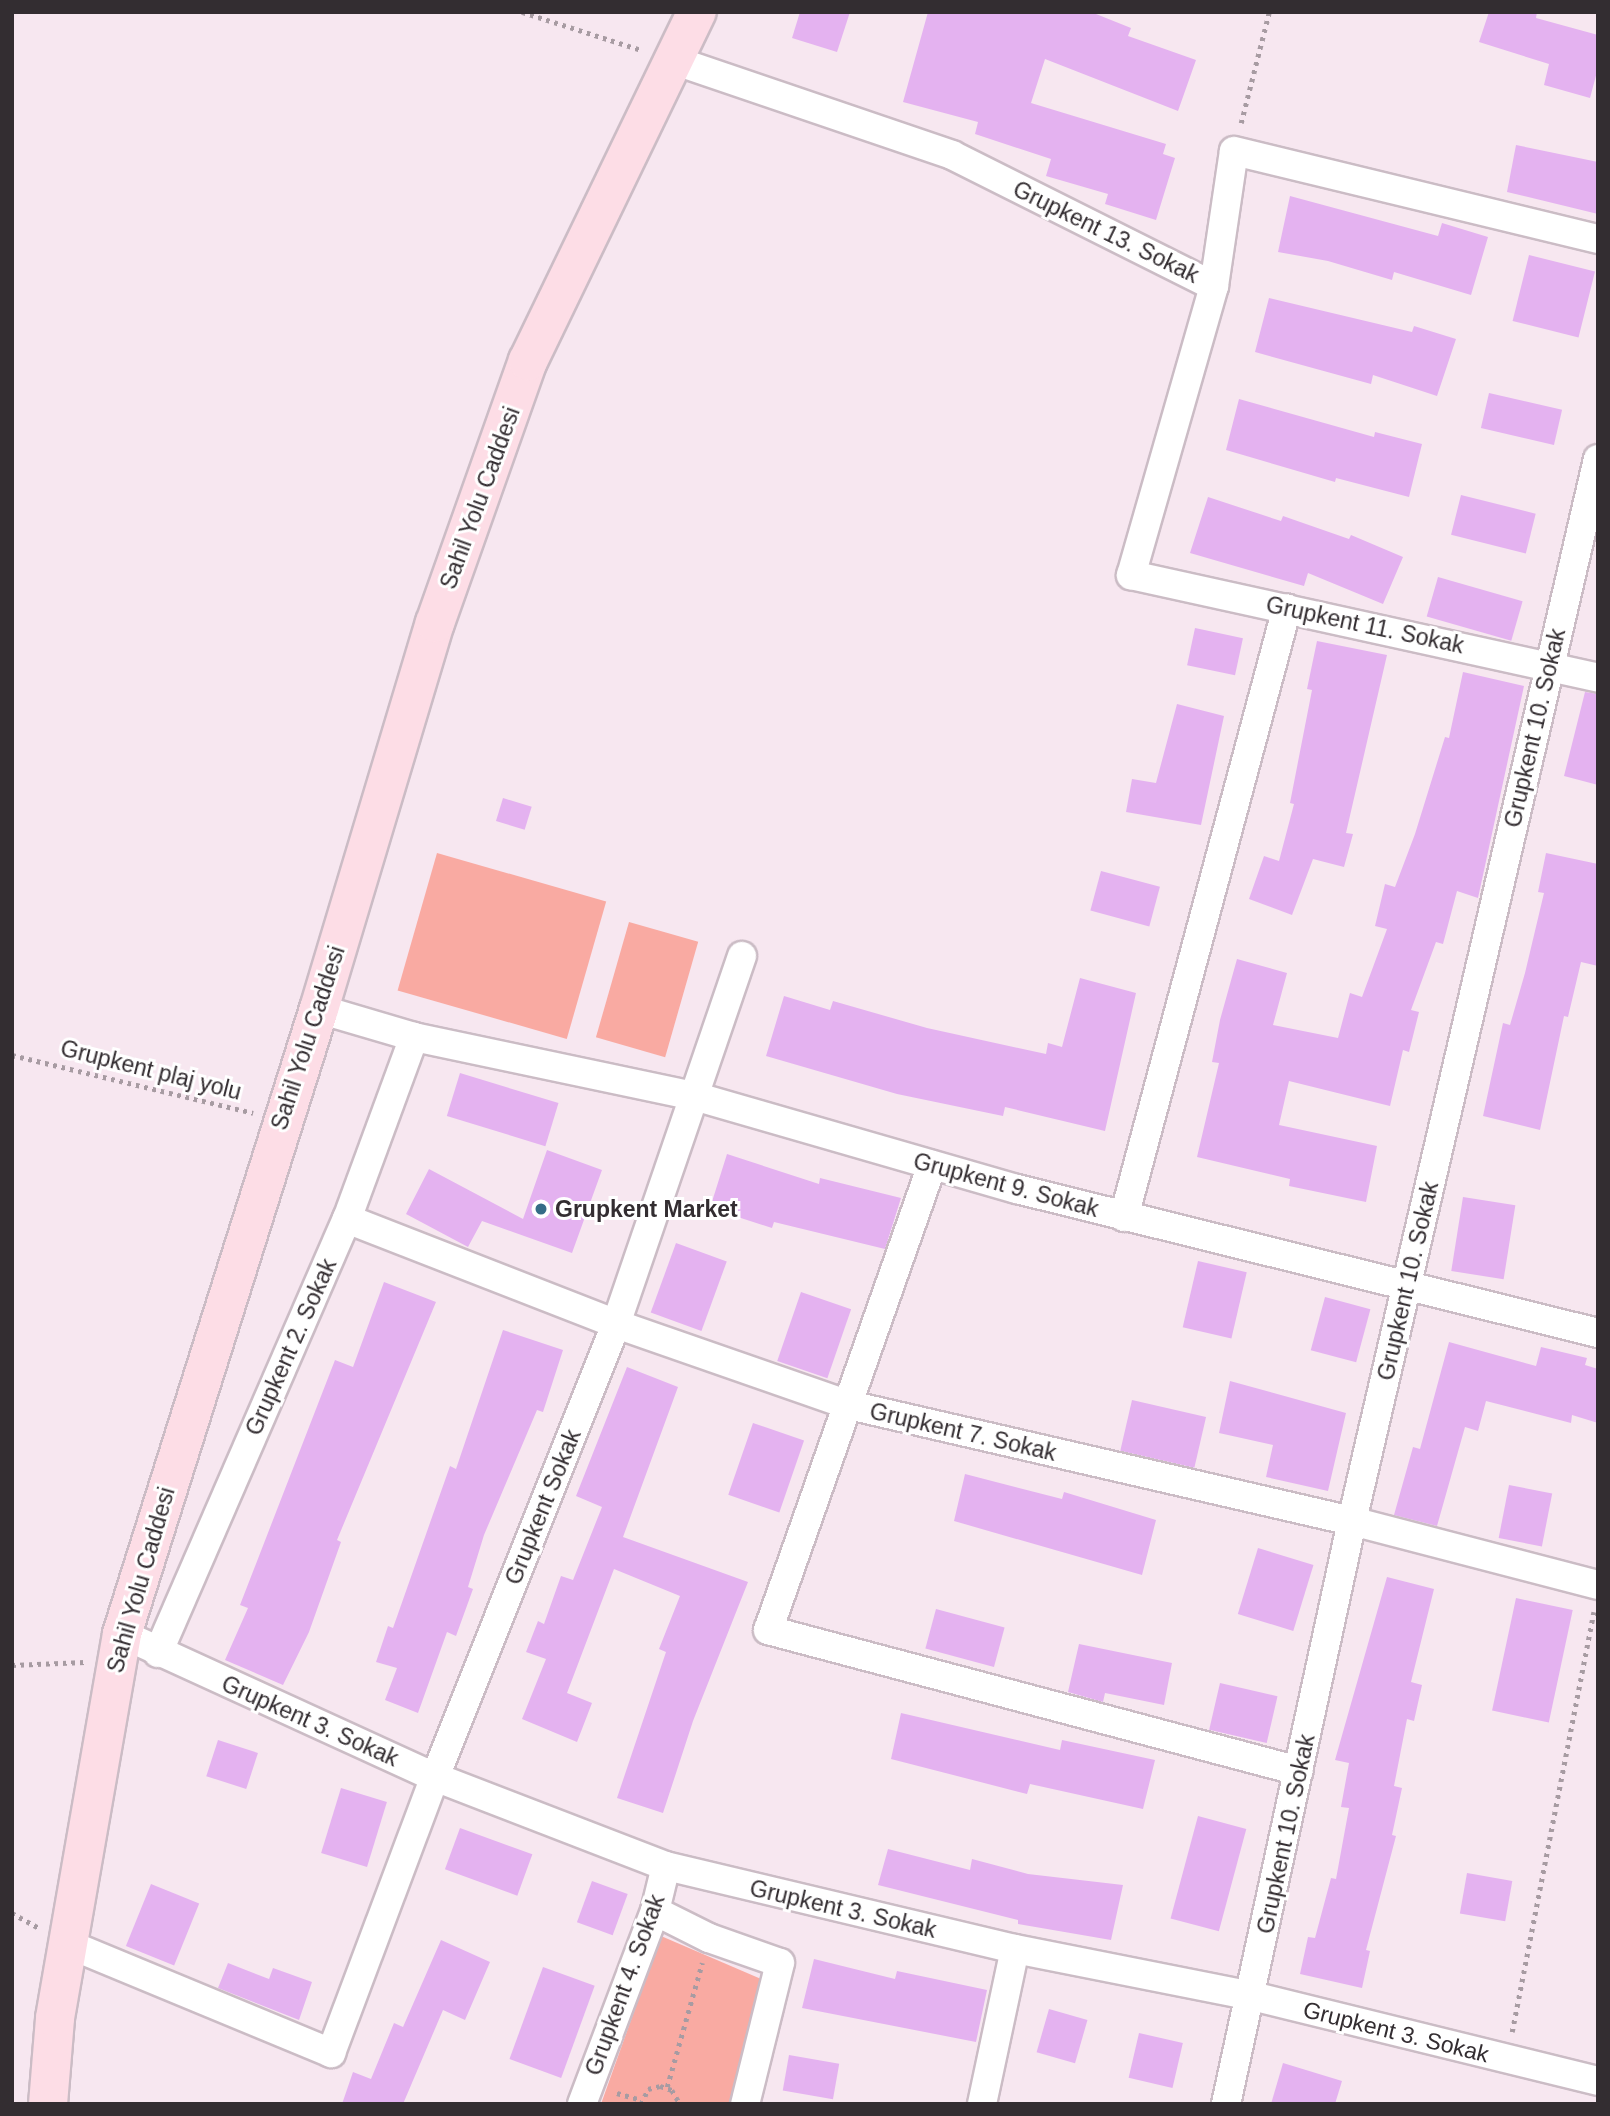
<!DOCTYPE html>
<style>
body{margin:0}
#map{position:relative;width:1610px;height:2116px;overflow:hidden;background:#f7e7f0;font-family:Helvetica,sans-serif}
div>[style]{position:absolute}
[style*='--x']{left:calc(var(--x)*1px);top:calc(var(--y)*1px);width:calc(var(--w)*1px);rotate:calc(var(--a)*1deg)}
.green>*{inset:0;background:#f9aaa2;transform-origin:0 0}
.building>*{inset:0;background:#e4b2f0;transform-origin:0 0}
.path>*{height:4.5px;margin-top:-2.25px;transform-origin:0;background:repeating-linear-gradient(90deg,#a79ba2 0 3.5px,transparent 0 8.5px)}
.roads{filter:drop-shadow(2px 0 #cbbcc5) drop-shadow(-2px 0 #cbbcc5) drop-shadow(0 2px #cbbcc5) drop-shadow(0 -2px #cbbcc5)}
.street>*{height:28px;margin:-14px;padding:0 14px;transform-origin:14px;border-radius:14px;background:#fff}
.secondary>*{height:38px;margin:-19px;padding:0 19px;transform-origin:19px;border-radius:19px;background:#fddde6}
.dots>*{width:19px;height:19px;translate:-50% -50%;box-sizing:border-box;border:4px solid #fff;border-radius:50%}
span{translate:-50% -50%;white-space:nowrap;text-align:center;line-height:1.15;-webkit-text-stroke:6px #fff;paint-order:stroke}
.street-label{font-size:23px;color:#332d31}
.poi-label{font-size:23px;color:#332d31;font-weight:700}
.left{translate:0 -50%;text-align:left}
.frame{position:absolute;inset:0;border:14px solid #332d31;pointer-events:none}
</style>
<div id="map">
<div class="green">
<div style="left:437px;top:853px;width:176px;height:143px;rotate:16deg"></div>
<div style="left:629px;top:922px;width:72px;height:120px;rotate:16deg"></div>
<div style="clip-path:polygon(661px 1936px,766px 1981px,732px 2104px,601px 2104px)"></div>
</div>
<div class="building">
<div style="clip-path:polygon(800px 12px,850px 12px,837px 52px,792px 38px)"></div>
<div style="clip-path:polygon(928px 12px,1091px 12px,1131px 28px,1128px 36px,1196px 60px,1178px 111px,1045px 59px,1031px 103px,1166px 144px,1163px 154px,1175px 158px,1156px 220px,1105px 204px,1108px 194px,1046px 176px,1051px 159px,975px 134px,978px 122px,903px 102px)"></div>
<div style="clip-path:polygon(1489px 12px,1537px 12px,1536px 18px,1598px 35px,1598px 68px,1590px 98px,1544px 85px,1549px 64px,1479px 42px)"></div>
<div style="clip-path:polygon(1516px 145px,1598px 162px,1598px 214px,1507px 192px)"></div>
<div style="clip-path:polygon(1290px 196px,1438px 236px,1442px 223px,1488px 237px,1471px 295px,1394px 272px,1392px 280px,1328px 261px,1278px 252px)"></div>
<div style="left:1529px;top:255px;width:68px;height:68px;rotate:14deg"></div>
<div style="clip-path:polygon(1269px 298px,1412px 332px,1414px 326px,1456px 339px,1437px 396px,1373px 375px,1371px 384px,1255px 352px)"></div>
<div style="left:1489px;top:393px;width:75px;height:36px;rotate:13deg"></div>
<div style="clip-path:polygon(1239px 399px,1374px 437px,1375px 432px,1422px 444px,1409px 497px,1336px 478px,1335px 482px,1226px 450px)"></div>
<div style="left:1461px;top:495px;width:77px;height:41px;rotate:14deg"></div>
<div style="clip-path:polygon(1208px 497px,1281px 521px,1283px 516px,1349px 539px,1351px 535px,1403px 557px,1383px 604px,1308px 573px,1304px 586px,1190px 553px)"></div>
<div style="left:1438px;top:577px;width:88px;height:41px;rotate:16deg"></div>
<div style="left:1195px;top:628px;width:49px;height:38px;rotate:12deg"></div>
<div style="clip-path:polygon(1317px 641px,1387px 655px,1346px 833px,1353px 834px,1344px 867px,1313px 859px,1292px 915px,1249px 899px,1264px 856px,1279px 861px,1294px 804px,1290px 803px,1312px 690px,1307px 689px)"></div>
<div style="clip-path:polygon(1463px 672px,1524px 686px,1478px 898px,1457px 891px,1443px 944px,1436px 942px,1411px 1010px,1419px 1012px,1409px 1052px,1403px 1050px,1390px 1106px,1289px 1081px,1279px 1125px,1377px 1146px,1366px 1202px,1289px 1186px,1290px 1179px,1197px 1157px,1219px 1063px,1212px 1062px,1220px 1020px,1237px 959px,1287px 973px,1273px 1025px,1338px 1038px,1350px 993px,1362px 997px,1387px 929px,1375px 926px,1385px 884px,1395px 887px,1415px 834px,1445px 737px,1449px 738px)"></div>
<div style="clip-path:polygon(1585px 692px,1598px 694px,1598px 785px,1564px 776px)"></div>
<div style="clip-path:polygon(1177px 704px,1224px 716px,1201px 825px,1126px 812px,1132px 779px,1156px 783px)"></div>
<div style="left:503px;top:798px;width:30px;height:24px;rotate:17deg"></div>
<div style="clip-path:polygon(1546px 853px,1598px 864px,1598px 966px,1581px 962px,1568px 1017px,1564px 1016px,1540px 1130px,1483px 1116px,1503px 1023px,1510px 1025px,1525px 973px,1544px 893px,1538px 892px)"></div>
<div style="left:1101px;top:871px;width:61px;height:41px;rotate:15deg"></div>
<div style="clip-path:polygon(1080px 978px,1136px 993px,1105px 1131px,1005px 1107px,1003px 1116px,897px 1094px,766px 1056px,784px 996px,830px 1010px,833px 1001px,927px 1028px,1046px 1054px,1048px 1043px,1062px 1047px)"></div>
<div style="left:460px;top:1073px;width:103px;height:45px;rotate:17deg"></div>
<div style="clip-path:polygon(547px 1150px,602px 1170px,572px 1253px,482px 1221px,468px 1247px,406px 1214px,429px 1169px,523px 1219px)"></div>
<div style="clip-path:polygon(727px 1154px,819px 1184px,820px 1178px,901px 1198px,885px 1249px,774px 1222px,772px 1228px,710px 1208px)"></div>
<div style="left:1463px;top:1197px;width:53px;height:75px;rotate:9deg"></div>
<div style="left:676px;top:1243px;width:54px;height:74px;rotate:20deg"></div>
<div style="left:1198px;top:1261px;width:50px;height:68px;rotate:13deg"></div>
<div style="clip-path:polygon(384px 1282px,436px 1302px,337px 1540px,341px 1542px,309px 1632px,283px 1685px,225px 1660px,248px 1608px,240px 1605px,335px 1360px,353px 1367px)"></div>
<div style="left:801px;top:1292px;width:53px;height:73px;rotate:19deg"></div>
<div style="left:1325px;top:1297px;width:47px;height:55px;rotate:15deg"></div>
<div style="clip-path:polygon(503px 1330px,563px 1350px,543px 1412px,537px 1410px,484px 1535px,468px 1587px,473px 1589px,456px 1636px,447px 1632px,418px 1713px,385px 1700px,397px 1668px,376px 1662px,388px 1626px,393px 1628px,450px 1466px,456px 1469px)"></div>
<div style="clip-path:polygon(1449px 1342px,1536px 1366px,1541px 1347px,1587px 1358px,1585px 1365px,1598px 1369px,1598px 1423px,1572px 1415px,1571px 1423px,1486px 1401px,1478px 1431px,1465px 1427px,1437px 1526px,1394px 1515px,1413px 1447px,1420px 1449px)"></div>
<div style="clip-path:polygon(627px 1367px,678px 1387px,623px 1537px,748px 1582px,693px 1721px,663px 1813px,617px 1798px,666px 1652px,659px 1649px,680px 1596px,614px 1569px,567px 1693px,592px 1703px,577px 1742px,522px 1719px,546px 1659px,526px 1652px,538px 1621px,544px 1624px,561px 1576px,573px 1580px,602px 1507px,576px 1496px)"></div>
<div style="clip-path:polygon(1230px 1381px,1346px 1413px,1328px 1491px,1266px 1477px,1273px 1445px,1219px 1433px)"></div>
<div style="left:1132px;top:1400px;width:76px;height:52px;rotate:13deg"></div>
<div style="left:753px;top:1423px;width:54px;height:76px;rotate:19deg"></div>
<div style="clip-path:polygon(965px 1474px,1062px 1499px,1064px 1492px,1156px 1520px,1142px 1575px,954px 1521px)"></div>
<div style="left:1509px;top:1485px;width:44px;height:54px;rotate:11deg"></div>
<div style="left:1258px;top:1548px;width:58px;height:69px;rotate:17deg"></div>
<div style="clip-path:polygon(1387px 1577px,1434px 1589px,1411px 1682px,1422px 1685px,1414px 1721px,1407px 1719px,1394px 1786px,1402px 1788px,1392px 1835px,1396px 1836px,1366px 1950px,1370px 1951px,1362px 1988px,1300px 1974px,1308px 1937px,1315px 1938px,1331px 1878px,1336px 1879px,1349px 1808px,1341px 1807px,1349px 1763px,1335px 1760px)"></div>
<div style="left:1516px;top:1598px;width:58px;height:115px;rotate:12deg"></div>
<div style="left:936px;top:1609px;width:71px;height:41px;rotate:15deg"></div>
<div style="clip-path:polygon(1079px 1644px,1172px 1663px,1164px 1705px,1105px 1693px,1103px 1702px,1068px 1692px)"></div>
<div style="left:1220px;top:1683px;width:59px;height:48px;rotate:13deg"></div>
<div style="clip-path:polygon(901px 1713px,1060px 1750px,1062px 1740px,1155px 1760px,1143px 1809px,1030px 1784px,1027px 1794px,891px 1759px)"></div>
<div style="left:218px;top:1740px;width:42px;height:38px;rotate:18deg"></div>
<div style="left:341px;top:1788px;width:48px;height:68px;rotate:17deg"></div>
<div style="left:1198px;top:1816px;width:50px;height:106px;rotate:15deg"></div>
<div style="left:460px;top:1828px;width:77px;height:44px;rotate:20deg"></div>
<div style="clip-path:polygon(888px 1849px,970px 1870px,972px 1859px,1028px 1874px,1123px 1885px,1111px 1940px,1018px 1924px,1018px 1920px,878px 1885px)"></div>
<div style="left:1467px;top:1873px;width:46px;height:41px;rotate:10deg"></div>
<div style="left:592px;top:1881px;width:38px;height:44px;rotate:20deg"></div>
<div style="left:151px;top:1884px;width:52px;height:67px;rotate:22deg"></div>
<div style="clip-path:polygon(441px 1940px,490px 1962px,465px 2020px,443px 2010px,403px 2104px,342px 2104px,353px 2072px,371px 2079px,394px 2023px,403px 2027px)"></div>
<div style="clip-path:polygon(814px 1959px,895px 1979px,897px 1971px,987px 1990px,976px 2042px,802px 2008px)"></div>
<div style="clip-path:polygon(228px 1963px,269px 1979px,273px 1968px,312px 1982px,299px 2020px,218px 1988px)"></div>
<div style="left:543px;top:1967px;width:55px;height:98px;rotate:20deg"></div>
<div style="left:1049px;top:2009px;width:40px;height:45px;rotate:16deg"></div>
<div style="left:1139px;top:2033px;width:45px;height:46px;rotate:13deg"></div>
<div style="left:789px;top:2055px;width:51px;height:36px;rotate:10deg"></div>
<div style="clip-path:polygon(1283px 2063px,1342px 2081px,1335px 2104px,1271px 2104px)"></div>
</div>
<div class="path">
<div style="--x:522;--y:12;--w:125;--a:17.7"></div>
<div style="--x:1241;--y:123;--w:114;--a:-75.8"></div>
<div style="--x:12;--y:1055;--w:248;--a:13.5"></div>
<div style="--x:12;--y:1665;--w:73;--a:-2.4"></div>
<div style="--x:12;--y:1913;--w:31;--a:29"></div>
<div style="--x:1512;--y:2032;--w:428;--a:-79"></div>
<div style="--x:667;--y:2087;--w:129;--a:-74.2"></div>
<div style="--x:617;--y:2093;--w:25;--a:16"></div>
<div style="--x:641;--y:2104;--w:17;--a:-65"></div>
<div style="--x:648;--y:2089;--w:12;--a:-14"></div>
<div style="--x:660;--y:2086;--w:13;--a:18"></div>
<div style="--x:672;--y:2090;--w:16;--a:60"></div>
</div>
<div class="roads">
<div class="street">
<div style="--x:676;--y:61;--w:292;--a:18.8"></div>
<div style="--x:952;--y:155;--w:293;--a:26.6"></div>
<div style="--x:1214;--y:286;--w:136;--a:-81.6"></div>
<div style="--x:1234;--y:151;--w:374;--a:13.6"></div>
<div style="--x:1214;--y:286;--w:301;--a:106"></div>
<div style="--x:1131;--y:575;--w:478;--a:12.4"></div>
<div style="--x:319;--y:1009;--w:99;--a:16.4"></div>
<div style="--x:414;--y:1037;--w:286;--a:11.9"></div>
<div style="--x:694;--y:1096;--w:336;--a:16.1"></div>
<div style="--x:1017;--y:1189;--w:599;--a:13.92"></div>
<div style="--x:932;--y:1165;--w:493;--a:109.4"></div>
<div style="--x:768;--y:1630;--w:549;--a:14.87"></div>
<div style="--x:1124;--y:1217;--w:630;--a:-75.02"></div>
<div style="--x:347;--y:1219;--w:289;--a:21.3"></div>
<div style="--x:616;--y:1324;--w:247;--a:19.2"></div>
<div style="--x:849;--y:1405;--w:516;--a:12.99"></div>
<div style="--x:1352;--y:1521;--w:254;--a:14.6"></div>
<div style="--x:122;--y:1634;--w:344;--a:24.6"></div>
<div style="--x:435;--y:1777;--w:248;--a:21.1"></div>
<div style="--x:666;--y:1866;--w:359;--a:13.4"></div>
<div style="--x:1015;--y:1949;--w:242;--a:11.2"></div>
<div style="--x:1252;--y:1996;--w:356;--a:13.8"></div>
<div style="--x:158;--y:1653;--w:473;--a:-66.5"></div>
<div style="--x:347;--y:1219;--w:194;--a:-69.8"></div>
<div style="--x:655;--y:1911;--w:60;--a:26.6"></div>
<div style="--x:709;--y:1938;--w:75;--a:19.4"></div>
<div style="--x:780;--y:1963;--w:145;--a:103.9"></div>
<div style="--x:68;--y:1944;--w:285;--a:22.5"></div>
<div style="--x:331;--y:2053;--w:295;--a:-69.4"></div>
<div style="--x:435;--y:1777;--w:488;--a:-68.2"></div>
<div style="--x:616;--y:1324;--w:389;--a:-71.1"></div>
<div style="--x:582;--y:2104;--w:206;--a:-69.3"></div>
<div style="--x:655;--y:1911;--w:46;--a:-76.3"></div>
<div style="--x:982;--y:2104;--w:158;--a:-78"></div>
<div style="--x:1226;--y:2104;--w:596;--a:-77.8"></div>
<div style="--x:1352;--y:1521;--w:1090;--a:-76.96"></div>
</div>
<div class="secondary">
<div style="--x:48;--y:2104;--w:86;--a:-85.3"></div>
<div style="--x:55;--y:2018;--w:390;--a:-80.1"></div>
<div style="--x:122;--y:1634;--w:655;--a:-72.51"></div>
<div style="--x:319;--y:1009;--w:403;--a:-73.3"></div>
<div style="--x:435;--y:623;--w:278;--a:-70.5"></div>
<div style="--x:528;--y:361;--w:388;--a:-64.2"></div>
</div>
</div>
<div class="dots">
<div style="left:541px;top:1209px;background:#356c87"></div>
</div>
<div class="street-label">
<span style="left:1106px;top:232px;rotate:26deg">Grupkent 13. Sokak</span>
<span style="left:480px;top:498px;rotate:-70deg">Sahil Yolu Caddesi</span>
<span style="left:1365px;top:625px;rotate:12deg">Grupkent 11. Sokak</span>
<span style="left:1535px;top:728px;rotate:-77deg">Grupkent 10. Sokak</span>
<span style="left:308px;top:1038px;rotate:-72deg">Sahil Yolu Caddesi</span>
<span style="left:151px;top:1070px;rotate:14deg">Grupkent plaj yolu</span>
<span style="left:1006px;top:1185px;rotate:15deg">Grupkent 9. Sokak</span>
<span style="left:1408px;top:1281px;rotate:-77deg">Grupkent 10. Sokak</span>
<span style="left:291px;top:1347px;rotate:-66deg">Grupkent 2. Sokak</span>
<span style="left:963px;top:1432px;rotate:13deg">Grupkent 7. Sokak</span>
<span style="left:543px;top:1507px;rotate:-68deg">Grupkent Sokak</span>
<span style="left:141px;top:1580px;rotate:-74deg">Sahil Yolu Caddesi</span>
<span style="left:310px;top:1721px;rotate:24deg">Grupkent 3. Sokak</span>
<span style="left:1286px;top:1834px;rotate:-78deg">Grupkent 10. Sokak</span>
<span style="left:843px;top:1909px;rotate:13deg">Grupkent 3. Sokak</span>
<span style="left:625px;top:1985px;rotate:-70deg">Grupkent 4. Sokak</span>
<span style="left:1396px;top:2032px;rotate:14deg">Grupkent 3. Sokak</span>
</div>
<div class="poi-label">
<span class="left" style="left:555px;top:1209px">Grupkent Market</span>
</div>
<div class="frame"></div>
</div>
